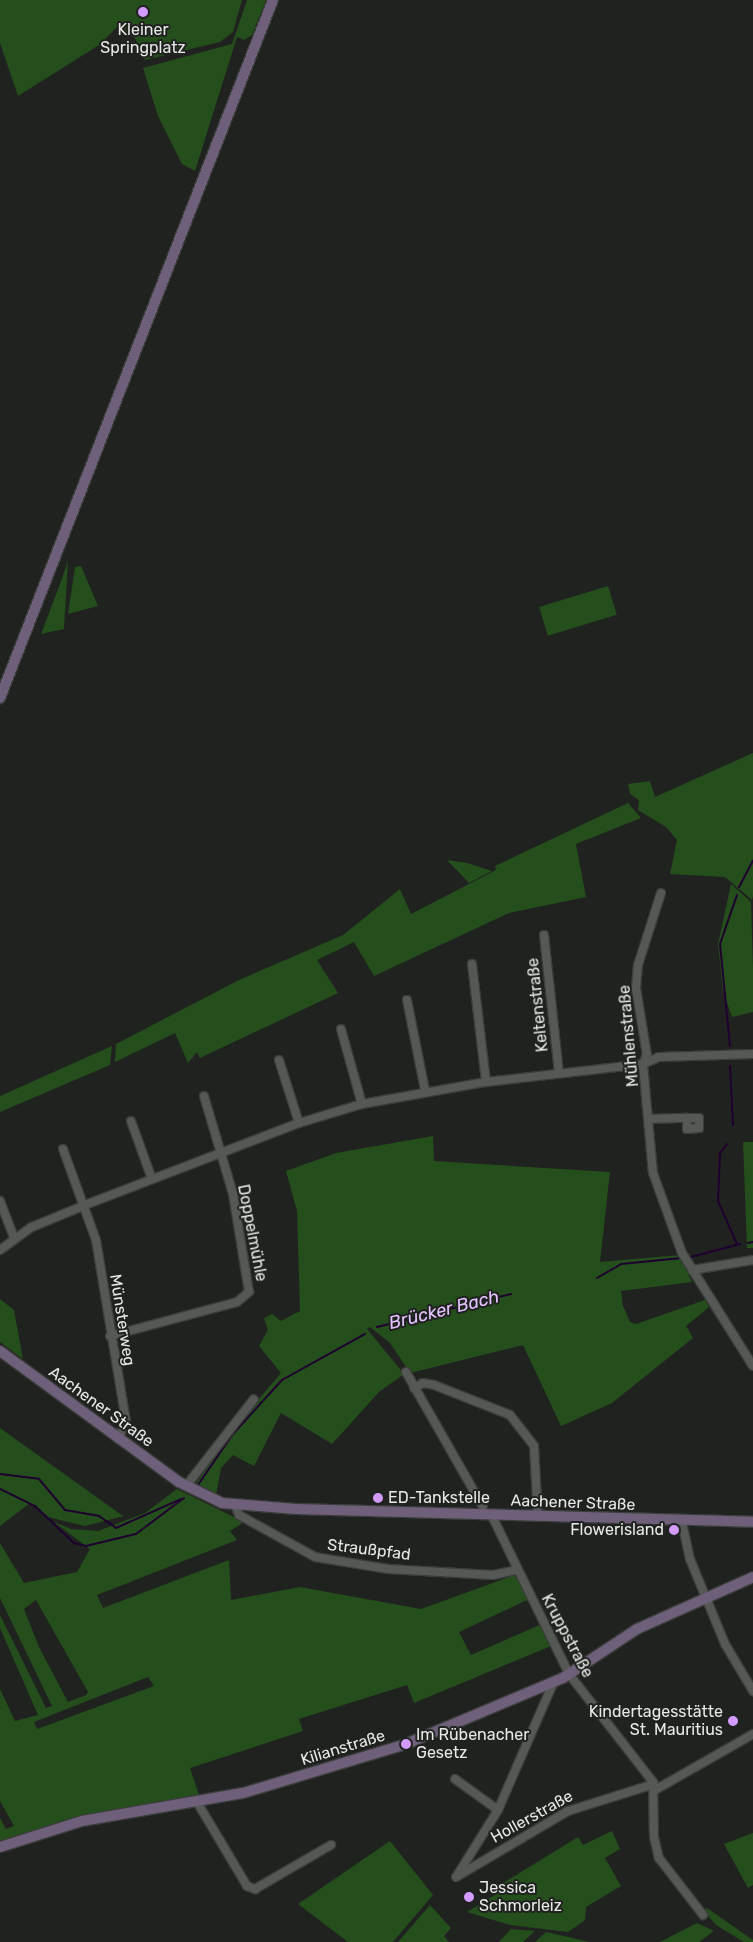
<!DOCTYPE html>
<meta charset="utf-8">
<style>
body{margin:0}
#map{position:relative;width:753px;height:1942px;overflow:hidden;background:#202220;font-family:Rubik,sans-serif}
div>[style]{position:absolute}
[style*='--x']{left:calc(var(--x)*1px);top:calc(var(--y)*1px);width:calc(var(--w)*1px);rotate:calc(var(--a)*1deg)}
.green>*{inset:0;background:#244e1b;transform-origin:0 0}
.stream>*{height:2px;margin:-1px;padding:0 1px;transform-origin:1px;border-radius:1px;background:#1e012f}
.roads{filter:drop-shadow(1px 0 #3b3d3a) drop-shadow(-1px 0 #3b3d3a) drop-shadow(0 1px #3b3d3a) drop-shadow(0 -1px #3b3d3a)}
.street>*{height:8px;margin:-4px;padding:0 4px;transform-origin:4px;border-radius:4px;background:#555855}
.secondary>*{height:10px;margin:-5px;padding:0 5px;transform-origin:5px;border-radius:5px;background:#6e5f7a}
.dots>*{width:14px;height:14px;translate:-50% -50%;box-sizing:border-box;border:2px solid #202220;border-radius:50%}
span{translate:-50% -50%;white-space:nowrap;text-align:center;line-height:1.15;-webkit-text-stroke:4px #202220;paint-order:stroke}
.poi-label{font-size:16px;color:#e7e9e7}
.left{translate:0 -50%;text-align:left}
.right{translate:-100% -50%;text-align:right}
.street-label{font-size:16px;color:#e7e9e7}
.water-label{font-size:18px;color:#e4c4fe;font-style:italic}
</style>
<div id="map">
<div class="green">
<div style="clip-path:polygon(0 0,242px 0,233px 32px,220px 42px,145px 60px,135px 38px,118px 26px,99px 45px,18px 96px,0 43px)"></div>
<div style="clip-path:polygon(247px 0,266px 0,252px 35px,244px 40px,237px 37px,195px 171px,182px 164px,158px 116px,143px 68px,232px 44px)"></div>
<div style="clip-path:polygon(68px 561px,64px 629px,41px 634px,60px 584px)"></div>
<div style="clip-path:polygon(81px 566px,98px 606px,68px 614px,75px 567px)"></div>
<div style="left:608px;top:586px;width:30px;height:72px;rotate:73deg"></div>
<div style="clip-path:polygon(753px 753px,753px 896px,752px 900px,725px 877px,670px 874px,677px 840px,666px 827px,638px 810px,639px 800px,630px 794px,628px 784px,650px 781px,655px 797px)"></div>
<div style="clip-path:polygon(628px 803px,641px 818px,576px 844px,586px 897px,509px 913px,374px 976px,354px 942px,317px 960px,338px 993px,200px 1058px,197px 1052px,188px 1063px,175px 1033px,115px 1062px,116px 1044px,239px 980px,343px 935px,400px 889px,411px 914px,496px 870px,495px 866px)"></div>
<div style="clip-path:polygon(447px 860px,467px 863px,492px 871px,469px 883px)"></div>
<div style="clip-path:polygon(731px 884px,751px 902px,753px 967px,753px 1012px,732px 1017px,723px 991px,718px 944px)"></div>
<div style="clip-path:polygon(112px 1046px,110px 1065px,0 1112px,0 1096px)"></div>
<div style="clip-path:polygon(433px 1136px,434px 1161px,610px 1172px,600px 1262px,680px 1255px,692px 1282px,621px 1291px,623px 1306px,630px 1322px,636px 1324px,705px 1300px,709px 1307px,686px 1326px,693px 1338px,612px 1403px,561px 1426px,523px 1345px,410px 1373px,390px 1343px,370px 1327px,367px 1329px,404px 1374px,379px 1392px,332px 1444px,281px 1413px,254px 1466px,233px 1455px,221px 1468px,216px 1495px,195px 1485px,230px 1433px,281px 1373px,259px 1346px,268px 1330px,264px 1318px,272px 1314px,281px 1321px,300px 1311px,297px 1211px,286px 1171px,336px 1153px)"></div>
<div style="clip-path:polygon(743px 1142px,753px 1142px,753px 1248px,747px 1248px)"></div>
<div style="clip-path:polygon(0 1299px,14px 1310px,23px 1359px,0 1342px)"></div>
<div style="clip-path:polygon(0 1428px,123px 1516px,124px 1516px,85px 1526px,48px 1517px,30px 1503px,0 1526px)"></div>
<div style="clip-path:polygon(evenodd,177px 1489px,244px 1522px,230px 1531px,237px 1540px,97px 1595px,103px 1608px,229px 1560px,231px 1600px,300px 1587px,421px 1609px,515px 1575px,529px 1599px,459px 1632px,471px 1655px,542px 1624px,551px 1646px,414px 1703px,407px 1685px,299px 1719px,303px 1731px,190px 1768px,200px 1798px,0 1843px,0 1818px,6px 1829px,14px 1826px,0 1801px,0 1689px,15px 1721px,38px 1715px,0 1628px,0 1615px,46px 1708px,52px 1706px,0 1598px,0 1543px,24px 1583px,77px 1572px,90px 1549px,54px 1522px,71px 1529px,98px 1531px,145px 1513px,177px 1489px,36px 1600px,88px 1692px,86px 1695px,68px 1702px,39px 1647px,24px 1609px,36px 1600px,177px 1489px,148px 1677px,154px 1686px,37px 1729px,34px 1722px,148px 1677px)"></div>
<div style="clip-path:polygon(612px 1831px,620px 1849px,605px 1858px,621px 1886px,586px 1907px,585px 1920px,568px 1932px,510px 1925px,467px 1912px,498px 1893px,495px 1888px,578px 1837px,583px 1845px)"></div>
<div style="clip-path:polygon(753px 1833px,753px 1885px,748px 1888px,724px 1844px)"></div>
<div style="clip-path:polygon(390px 1841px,433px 1895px,393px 1942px,348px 1942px,298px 1904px)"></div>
<div style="clip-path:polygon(430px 1905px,451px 1928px,444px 1936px,449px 1942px,398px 1942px)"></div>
<div style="clip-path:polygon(707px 1908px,753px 1940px,753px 1942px,744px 1942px,716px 1925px,703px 1910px)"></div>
<div style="clip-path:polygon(697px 1923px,714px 1931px,699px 1942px,660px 1942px)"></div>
<div style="clip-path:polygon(511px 1929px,535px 1931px,523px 1942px,499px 1942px)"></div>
<div style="clip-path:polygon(546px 1932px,564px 1936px,589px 1942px,535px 1942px)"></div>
</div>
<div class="stream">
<div style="--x:739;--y:887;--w:30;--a:-62"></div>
<div style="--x:730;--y:1046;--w:102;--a:-95.6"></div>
<div style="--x:720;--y:944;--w:52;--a:-70.9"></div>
<div style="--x:730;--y:1066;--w:59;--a:87.1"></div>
<div style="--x:727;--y:1144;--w:11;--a:128"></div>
<div style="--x:720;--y:1153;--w:48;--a:92.4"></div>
<div style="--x:718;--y:1201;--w:47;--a:66.2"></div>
<div style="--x:748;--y:1243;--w:5;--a:-11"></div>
<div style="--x:687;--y:1258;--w:55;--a:-14.8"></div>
<div style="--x:597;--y:1278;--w:28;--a:-30"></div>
<div style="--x:621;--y:1264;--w:61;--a:-5.6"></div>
<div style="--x:377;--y:1327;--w:138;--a:-13.8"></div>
<div style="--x:0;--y:1474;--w:39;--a:7"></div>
<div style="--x:39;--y:1479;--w:40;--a:50"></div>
<div style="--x:65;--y:1510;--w:35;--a:10"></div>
<div style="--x:99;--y:1516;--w:21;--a:35"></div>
<div style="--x:116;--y:1528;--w:71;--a:-24"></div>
<div style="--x:198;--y:1485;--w:60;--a:-55.8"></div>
<div style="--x:232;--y:1435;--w:74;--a:-47.7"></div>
<div style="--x:282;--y:1380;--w:95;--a:-29"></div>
<div style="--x:0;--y:1489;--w:39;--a:26"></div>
<div style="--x:35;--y:1506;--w:54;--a:43.5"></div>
<div style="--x:74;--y:1543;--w:12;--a:14"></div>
<div style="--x:86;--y:1546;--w:51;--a:-13.5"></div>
<div style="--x:136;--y:1534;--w:60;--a:-36.9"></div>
</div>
<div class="roads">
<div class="street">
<div style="--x:661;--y:893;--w:76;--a:107.7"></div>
<div style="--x:638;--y:965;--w:23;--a:95"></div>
<div style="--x:636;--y:988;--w:68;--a:80.7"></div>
<div style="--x:647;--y:1055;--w:10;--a:114"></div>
<div style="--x:643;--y:1064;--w:109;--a:84.8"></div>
<div style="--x:653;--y:1173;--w:85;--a:70.1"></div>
<div style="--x:682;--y:1253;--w:133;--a:57.9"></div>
<div style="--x:544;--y:935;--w:139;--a:83.8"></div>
<div style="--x:472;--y:964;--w:119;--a:83.2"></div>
<div style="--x:407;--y:1000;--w:92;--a:78.7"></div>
<div style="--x:341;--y:1029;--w:78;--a:74.4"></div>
<div style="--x:279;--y:1060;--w:66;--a:72.4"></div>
<div style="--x:649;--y:1119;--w:38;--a:-2"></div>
<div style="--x:687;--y:1118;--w:12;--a:0"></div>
<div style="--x:699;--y:1118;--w:10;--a:90"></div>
<div style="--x:699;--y:1128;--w:12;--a:175"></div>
<div style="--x:687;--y:1129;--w:11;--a:-90"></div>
<div style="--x:131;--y:1121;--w:62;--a:70.1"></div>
<div style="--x:63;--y:1149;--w:97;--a:70.1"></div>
<div style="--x:96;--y:1240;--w:184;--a:80.6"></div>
<div style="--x:126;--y:1422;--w:19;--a:115"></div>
<div style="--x:0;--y:1201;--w:39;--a:69"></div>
<div style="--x:0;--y:1250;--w:39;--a:-36"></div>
<div style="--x:32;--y:1227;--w:57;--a:-22.5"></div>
<div style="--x:85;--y:1205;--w:229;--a:-21"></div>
<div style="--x:299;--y:1123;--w:66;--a:-16.8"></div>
<div style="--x:362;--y:1104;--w:126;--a:-10.1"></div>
<div style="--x:486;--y:1082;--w:158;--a:-6.5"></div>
<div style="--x:643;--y:1064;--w:17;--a:-24"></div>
<div style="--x:659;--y:1057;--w:94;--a:-1.8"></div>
<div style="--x:692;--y:1270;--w:62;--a:-9.3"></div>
<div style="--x:110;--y:1336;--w:131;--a:-15"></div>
<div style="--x:237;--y:1302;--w:16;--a:-40"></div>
<div style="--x:249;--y:1292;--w:99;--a:-99.3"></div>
<div style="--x:233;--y:1194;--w:102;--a:-106.5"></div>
<div style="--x:406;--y:1372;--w:155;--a:60.3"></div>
<div style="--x:414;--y:1388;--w:10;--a:-29"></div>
<div style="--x:423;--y:1383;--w:11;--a:10"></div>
<div style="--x:434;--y:1385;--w:82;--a:21.5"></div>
<div style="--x:510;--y:1415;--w:39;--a:52"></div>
<div style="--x:534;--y:1446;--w:71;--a:86.8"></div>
<div style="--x:186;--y:1486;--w:110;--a:-52"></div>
<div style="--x:235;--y:1505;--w:11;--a:68"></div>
<div style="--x:239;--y:1515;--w:87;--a:28.9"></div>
<div style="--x:315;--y:1557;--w:74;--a:9.3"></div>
<div style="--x:388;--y:1569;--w:105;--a:3.3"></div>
<div style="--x:493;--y:1575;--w:25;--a:-12"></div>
<div style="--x:492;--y:1516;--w:176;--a:64"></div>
<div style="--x:569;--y:1674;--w:137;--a:52.1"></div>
<div style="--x:653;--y:1782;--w:55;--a:89"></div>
<div style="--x:654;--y:1837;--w:22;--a:77"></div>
<div style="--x:659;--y:1858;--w:72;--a:52.3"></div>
<div style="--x:682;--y:1522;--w:38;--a:78"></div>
<div style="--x:690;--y:1559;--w:92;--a:67.6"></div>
<div style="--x:725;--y:1644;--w:55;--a:59.2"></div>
<div style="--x:455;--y:1779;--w:53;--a:35.8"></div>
<div style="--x:655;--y:1790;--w:113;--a:-29.7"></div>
<div style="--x:197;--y:1802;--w:98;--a:59.2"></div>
<div style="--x:247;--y:1886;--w:9;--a:21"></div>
<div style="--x:255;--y:1889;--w:88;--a:-30.1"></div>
<div style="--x:458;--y:1874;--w:75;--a:-58"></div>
<div style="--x:498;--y:1810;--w:141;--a:-66.5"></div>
<div style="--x:456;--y:1877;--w:130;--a:-30.5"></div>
<div style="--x:568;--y:1811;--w:90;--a:-17.4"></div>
</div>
<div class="secondary">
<div style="--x:0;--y:698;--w:749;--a:-68.64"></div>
<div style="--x:0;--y:1351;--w:222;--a:36.2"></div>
<div style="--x:179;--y:1482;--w:48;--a:26"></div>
<div style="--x:222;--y:1503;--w:74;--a:4.6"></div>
<div style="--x:296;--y:1509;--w:457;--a:1.6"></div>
<div style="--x:0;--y:1847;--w:86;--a:-17.6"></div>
<div style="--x:82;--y:1821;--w:163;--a:-9.9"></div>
<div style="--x:243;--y:1793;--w:170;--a:-16.7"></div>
<div style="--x:406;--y:1744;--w:170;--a:-22.8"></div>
<div style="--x:563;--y:1678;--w:89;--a:-33.5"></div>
<div style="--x:637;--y:1629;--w:127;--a:-24.1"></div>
</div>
</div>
<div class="dots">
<div style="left:143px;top:12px;background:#d39cfc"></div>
<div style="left:378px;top:1498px;background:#d39cfc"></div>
<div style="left:674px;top:1530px;background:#d39cfc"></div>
<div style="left:733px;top:1721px;background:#d39cfc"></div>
<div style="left:406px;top:1744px;background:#d39cfc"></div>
<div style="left:469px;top:1897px;background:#d39cfc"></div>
</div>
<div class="poi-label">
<span style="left:143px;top:39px">Kleiner<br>Springplatz</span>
<span class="left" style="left:388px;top:1498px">ED-Tankstelle</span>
<span class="right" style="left:664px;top:1530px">Flowerisland</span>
<span class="right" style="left:723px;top:1721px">Kindertagesstätte<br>St. Mauritius</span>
<span class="left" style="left:416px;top:1744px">Im Rübenacher<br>Gesetz</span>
<span class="left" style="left:479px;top:1897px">Jessica<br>Schmorleiz</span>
</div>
<div class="street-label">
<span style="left:538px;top:1005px;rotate:-96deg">Keltenstraße</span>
<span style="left:629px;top:1036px;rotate:-95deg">Mühlenstraße</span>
<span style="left:252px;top:1233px;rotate:79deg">Doppelmühle</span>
<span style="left:122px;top:1320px;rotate:81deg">Münsterweg</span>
<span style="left:101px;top:1407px;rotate:36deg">Aachener Straße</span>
<span style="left:573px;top:1503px;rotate:2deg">Aachener Straße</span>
<span style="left:369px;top:1550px;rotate:7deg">Straußpfad</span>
<span style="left:567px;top:1636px;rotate:62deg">Kruppstraße</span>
<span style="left:343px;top:1748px;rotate:-17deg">Kilianstraße</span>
<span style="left:532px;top:1817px;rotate:-29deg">Hollerstraße</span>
</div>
<div class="water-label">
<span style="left:444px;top:1310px;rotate:-14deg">Brücker Bach</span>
</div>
</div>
